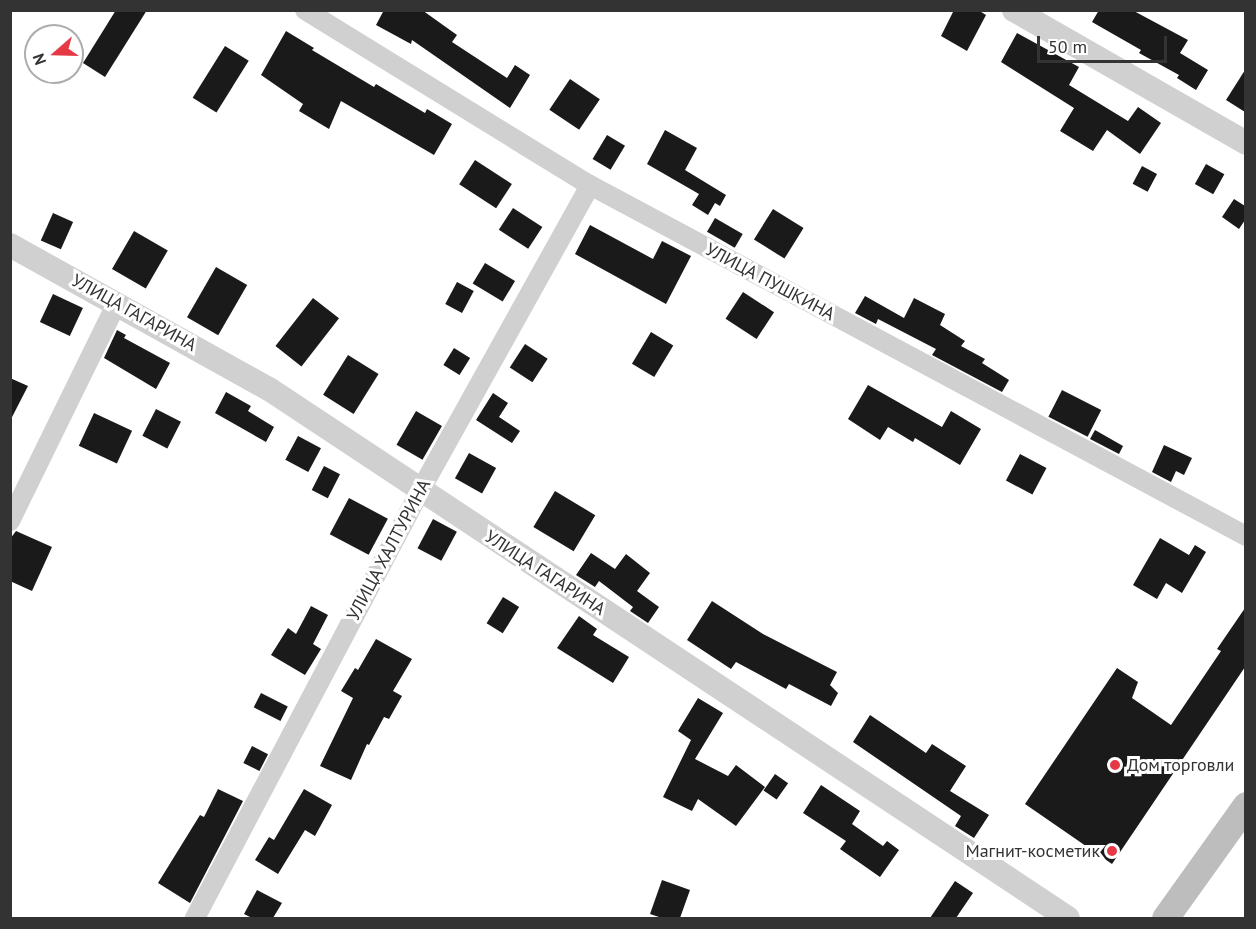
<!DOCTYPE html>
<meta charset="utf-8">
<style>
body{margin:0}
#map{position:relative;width:1256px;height:929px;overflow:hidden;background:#fff;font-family:"PT Sans",sans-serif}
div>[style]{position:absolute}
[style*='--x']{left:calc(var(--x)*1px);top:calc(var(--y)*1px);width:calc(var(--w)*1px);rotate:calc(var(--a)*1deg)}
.building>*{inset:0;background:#1a1a1a;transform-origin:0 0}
.minor>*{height:20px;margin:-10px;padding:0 10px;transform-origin:10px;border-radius:10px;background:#d0d0d0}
.tertiary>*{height:24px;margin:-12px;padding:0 12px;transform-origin:12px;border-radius:12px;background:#d0d0d0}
.secondary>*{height:27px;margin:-13.5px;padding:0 13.5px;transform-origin:13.5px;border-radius:13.5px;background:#bdbdbd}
.dots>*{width:16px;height:16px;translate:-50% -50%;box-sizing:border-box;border:3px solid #fff;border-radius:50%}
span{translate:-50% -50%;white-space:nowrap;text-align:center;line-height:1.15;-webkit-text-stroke:6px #fff;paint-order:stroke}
.street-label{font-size:18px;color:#333}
.poi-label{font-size:18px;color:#333}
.left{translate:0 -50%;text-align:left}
.right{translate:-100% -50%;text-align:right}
.frame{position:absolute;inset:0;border:12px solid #333;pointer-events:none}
.north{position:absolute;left:24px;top:24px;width:60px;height:60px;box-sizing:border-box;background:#fff;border:2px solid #adadad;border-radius:50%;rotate:250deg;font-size:16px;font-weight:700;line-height:24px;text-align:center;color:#333}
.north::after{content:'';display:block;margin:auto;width:21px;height:27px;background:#e63946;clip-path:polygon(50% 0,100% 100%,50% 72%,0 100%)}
.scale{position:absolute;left:1037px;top:36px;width:130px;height:27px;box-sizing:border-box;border:3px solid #333;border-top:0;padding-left:8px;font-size:18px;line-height:21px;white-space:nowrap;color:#333;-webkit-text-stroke:4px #fff;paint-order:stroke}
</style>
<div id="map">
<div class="building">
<div style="clip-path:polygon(116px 10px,147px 10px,105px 77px,83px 63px)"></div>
<div style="clip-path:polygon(384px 10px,422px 10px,457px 35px,452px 42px,507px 78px,515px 65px,530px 75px,510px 108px,412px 40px,411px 44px,376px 25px)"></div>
<div style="clip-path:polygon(954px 10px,978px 10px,986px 15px,967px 51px,941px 36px)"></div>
<div style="clip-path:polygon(1099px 10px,1132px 10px,1188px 40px,1180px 53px,1208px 70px,1196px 90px,1177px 78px,1179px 75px,1139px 53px,1141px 50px,1092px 22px)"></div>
<div style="clip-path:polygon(286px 31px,314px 48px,312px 50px,374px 87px,376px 84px,425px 113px,427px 109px,452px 124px,434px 155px,341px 101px,329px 129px,299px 111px,303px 104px,261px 75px)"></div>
<div style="clip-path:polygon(1017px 33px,1079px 67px,1069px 85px,1128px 121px,1138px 107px,1161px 123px,1140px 154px,1107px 130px,1093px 151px,1060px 131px,1074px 108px,1001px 62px)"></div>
<div style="left:225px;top:46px;width:28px;height:61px;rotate:32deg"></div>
<div style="clip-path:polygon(1245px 70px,1245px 112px,1226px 100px)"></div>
<div style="left:570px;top:79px;width:36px;height:37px;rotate:34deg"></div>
<div style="clip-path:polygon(665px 130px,697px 148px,685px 170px,726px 195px,720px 206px,715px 203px,708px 215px,692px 205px,699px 194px,647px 164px)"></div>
<div style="left:607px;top:135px;width:21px;height:28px;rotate:31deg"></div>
<div style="left:475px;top:160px;width:44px;height:29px;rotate:33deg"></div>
<div style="left:1206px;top:164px;width:21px;height:23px;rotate:29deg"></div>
<div style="left:1142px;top:166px;width:17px;height:20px;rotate:28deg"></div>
<div style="clip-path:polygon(1234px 199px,1245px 206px,1245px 220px,1239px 229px,1222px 217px)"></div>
<div style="left:513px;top:208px;width:35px;height:26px;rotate:33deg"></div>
<div style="left:773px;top:209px;width:36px;height:36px;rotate:32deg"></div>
<div style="left:53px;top:213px;width:22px;height:30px;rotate:24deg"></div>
<div style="left:715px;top:218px;width:32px;height:16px;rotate:30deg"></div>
<div style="clip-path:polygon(590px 225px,653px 259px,662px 241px,691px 256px,666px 304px,575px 254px)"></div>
<div style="left:134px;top:231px;width:39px;height:44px;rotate:30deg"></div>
<div style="left:485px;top:263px;width:35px;height:24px;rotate:31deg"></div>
<div style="left:216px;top:267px;width:36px;height:58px;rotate:30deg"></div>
<div style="left:457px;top:282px;width:19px;height:25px;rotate:28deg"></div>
<div style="left:743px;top:292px;width:37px;height:32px;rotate:33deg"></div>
<div style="left:53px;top:294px;width:33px;height:31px;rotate:25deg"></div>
<div style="clip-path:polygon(865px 296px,904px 318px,914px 298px,945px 314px,940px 325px,965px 341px,961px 346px,985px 359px,982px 363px,1009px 380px,1002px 392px,932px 355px,936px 349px,878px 319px,876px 324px,855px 313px)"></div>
<div style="left:313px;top:298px;width:33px;height:61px;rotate:38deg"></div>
<div style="clip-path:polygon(117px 330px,126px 335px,124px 338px,170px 363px,156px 389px,104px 358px)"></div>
<div style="left:651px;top:332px;width:26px;height:37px;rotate:31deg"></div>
<div style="left:525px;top:344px;width:27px;height:28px;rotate:33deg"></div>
<div style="left:454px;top:348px;width:19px;height:20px;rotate:32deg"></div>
<div style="left:348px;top:355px;width:36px;height:47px;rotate:32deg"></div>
<div style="clip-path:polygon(10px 378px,28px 386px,10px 421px)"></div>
<div style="clip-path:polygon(868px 385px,942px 427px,951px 411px,981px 429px,960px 465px,915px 438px,913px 442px,888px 427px,880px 440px,848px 419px)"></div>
<div style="left:1062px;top:390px;width:44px;height:30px;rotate:27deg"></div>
<div style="clip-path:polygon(226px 392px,251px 406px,248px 411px,274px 427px,266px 442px,215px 413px)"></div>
<div style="clip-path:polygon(493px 393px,508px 403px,499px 417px,520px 431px,512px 443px,476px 420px)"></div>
<div style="left:156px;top:409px;width:28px;height:30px;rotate:27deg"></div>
<div style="left:416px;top:411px;width:30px;height:39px;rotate:30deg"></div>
<div style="left:94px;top:413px;width:42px;height:36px;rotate:25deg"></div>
<div style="clip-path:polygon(1095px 430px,1123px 446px,1119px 454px,1090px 439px)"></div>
<div style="left:298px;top:436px;width:26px;height:27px;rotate:28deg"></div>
<div style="clip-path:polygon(1164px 445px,1192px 458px,1184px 475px,1176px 471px,1171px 482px,1152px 472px)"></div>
<div style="left:469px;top:453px;width:31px;height:29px;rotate:29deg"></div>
<div style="left:1020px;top:454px;width:30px;height:30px;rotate:28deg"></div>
<div style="left:324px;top:466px;width:18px;height:27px;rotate:27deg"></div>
<div style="left:555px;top:491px;width:47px;height:42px;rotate:31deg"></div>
<div style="left:349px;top:498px;width:44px;height:41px;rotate:28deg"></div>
<div style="left:433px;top:519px;width:27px;height:33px;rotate:28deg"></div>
<div style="clip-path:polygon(16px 531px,52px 547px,32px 591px,10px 581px,10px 539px)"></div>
<div style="clip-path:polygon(1160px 538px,1189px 555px,1195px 545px,1206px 552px,1182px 593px,1166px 583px,1157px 599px,1133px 585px)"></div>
<div style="clip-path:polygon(591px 553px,615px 569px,626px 554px,650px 573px,637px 591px,659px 607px,648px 623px,630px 611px,633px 607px,599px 581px,595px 587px,576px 575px)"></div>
<div style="left:503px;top:597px;width:19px;height:31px;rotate:32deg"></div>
<div style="clip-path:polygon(712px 601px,763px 634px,837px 672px,830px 685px,838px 693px,831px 706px,789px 684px,786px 689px,736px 662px,731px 669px,687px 640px)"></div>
<div style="clip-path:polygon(311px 606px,328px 615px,313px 644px,321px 649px,305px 675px,271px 655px,288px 628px,296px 634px)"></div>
<div style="clip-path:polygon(1245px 608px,1245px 667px,1112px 864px,1025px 804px,1117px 668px,1138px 682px,1132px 698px,1171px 725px,1221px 651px,1217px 649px)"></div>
<div style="clip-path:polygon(579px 616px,597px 629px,593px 635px,629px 657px,613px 683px,557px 648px)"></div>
<div style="clip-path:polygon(376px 639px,412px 659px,393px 691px,402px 696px,389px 719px,384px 717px,369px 745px,367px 744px,351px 780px,320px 766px,353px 698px,341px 691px,355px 668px,358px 670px)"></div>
<div style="left:261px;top:693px;width:30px;height:16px;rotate:27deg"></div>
<div style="clip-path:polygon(698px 698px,723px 713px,695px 759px,728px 776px,736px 765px,765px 787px,736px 826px,698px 799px,692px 811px,663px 797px,691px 740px,678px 731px)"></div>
<div style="clip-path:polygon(870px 715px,926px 753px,932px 744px,966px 766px,950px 791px,989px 815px,974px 838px,955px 826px,961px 816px,853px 742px)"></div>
<div style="left:252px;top:746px;width:18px;height:19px;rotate:27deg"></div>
<div style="left:775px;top:774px;width:16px;height:20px;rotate:35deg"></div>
<div style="clip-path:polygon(821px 785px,860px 811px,852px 824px,883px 846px,887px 841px,899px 850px,880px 877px,840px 849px,846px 841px,803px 813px)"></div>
<div style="clip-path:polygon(218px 789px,243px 801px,190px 903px,158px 883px,200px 815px,204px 817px)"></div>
<div style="clip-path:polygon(304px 789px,332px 805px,315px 836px,305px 830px,278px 874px,255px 860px,269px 837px,274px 840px)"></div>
<div style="clip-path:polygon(662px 880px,690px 890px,680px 918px,662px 918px,650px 914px)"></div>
<div style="clip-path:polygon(955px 881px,973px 893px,956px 918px,930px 918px)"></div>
<div style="clip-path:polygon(257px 890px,282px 903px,273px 918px,252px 918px,244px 914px)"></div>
</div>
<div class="minor">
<div style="--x:305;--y:10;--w:334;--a:31.6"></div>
<div style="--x:590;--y:185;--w:744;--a:28.15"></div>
<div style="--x:10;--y:521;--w:243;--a:-63.9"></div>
<div style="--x:195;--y:918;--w:483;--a:-62.2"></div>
<div style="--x:420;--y:491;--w:350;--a:-60.9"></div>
</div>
<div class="tertiary">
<div style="--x:1014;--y:10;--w:267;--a:29.8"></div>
<div style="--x:10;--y:245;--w:296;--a:29.1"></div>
<div style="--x:269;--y:389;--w:958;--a:33.51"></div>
</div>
<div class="secondary">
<div style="--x:1165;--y:918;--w:139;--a:-54.4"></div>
</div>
<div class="dots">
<div style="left:1115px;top:765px;background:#e63946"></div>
<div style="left:1112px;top:851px;background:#e63946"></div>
</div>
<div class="street-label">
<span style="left:770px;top:282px;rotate:28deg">УЛИЦА ПУШКИНА</span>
<span style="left:134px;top:313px;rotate:29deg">УЛИЦА ГАГАРИНА</span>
<span style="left:389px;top:550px;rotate:-62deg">УЛИЦА ХАЛТУРИНА</span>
<span style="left:545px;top:573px;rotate:33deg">УЛИЦА ГАГАРИНА</span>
</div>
<div class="poi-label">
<span class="left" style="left:1127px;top:765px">Дом торговли</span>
<span class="right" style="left:1100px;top:851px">Магнит-косметик</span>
</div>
<div class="frame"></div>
<div class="north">N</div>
<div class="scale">50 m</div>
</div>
